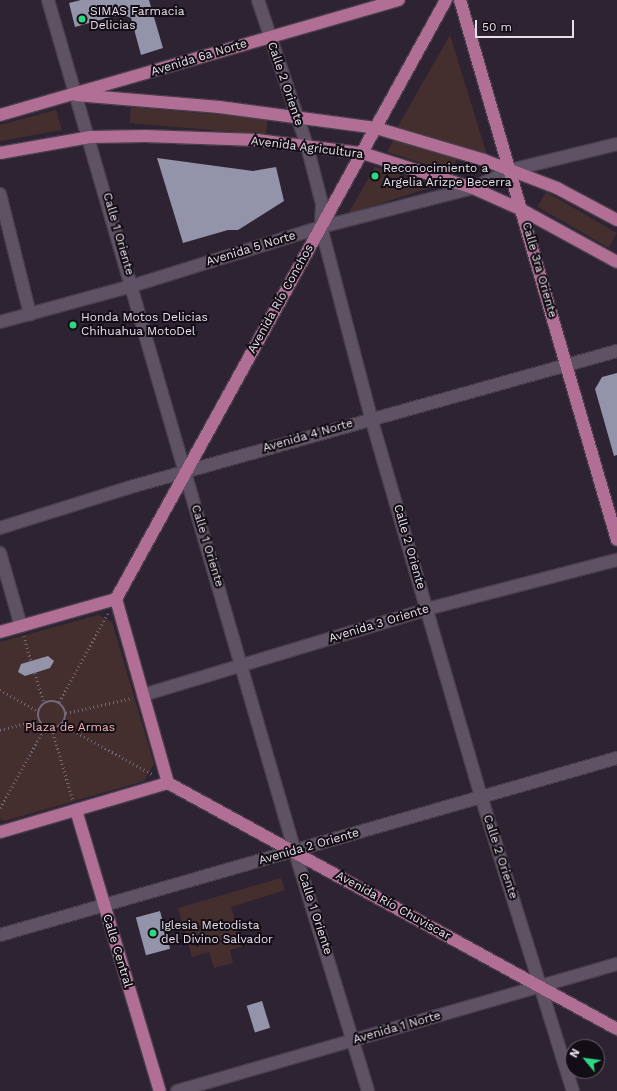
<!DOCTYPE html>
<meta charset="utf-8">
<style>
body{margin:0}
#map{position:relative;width:617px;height:1091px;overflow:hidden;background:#2e2332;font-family:"Work Sans",sans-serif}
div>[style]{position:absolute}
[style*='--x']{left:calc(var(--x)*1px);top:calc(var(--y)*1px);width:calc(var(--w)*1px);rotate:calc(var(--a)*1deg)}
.green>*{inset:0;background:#452f2e;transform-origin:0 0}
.building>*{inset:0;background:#9393a9;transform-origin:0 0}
.path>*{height:2.5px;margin-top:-1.25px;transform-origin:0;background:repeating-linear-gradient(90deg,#736977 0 1px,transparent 0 4px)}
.path>.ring{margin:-1.25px;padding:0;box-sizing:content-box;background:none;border:2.5px solid #736977;border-radius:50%}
.roads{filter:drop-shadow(1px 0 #483e4c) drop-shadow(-1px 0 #483e4c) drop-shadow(0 1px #483e4c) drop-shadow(0 -1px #483e4c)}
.minor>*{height:12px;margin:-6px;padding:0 6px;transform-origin:6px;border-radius:6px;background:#5f5264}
.major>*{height:12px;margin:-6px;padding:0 6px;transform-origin:6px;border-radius:6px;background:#b16f95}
.dots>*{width:11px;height:11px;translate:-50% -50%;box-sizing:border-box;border:2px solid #130e15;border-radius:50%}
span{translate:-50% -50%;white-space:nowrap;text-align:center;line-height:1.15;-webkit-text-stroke:4px #130e15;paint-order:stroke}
.poi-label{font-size:12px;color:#e6dee9}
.left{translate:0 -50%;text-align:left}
.street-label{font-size:12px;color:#e6dee9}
.park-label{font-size:12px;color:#f0b3b0}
.north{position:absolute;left:565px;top:1039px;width:40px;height:40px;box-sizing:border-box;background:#130e15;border:1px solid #67616a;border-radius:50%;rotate:299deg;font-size:11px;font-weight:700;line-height:16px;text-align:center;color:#e6dee9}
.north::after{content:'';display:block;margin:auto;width:14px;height:18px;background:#2ed883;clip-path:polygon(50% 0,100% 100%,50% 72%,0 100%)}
.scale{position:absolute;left:475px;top:20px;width:99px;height:18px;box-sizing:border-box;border:2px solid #e6dee9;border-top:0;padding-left:5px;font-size:12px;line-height:14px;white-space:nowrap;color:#e6dee9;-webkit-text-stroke:3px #130e15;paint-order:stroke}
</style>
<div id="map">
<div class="green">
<div style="clip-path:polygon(450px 35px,487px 155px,397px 128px)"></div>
<div style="left:131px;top:107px;width:137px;height:16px;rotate:5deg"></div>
<div style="clip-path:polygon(56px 110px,62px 130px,0 141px,0 125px)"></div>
<div style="clip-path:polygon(394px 140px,457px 159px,450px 172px,387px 152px)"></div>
<div style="clip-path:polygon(375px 167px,435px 186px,348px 214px)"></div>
<div style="left:546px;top:192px;width:82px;height:17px;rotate:30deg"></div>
<div style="clip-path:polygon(98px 615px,112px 622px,154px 764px,144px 781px,4px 821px,0 819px,0 642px)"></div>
<div style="clip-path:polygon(281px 878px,285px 890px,231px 907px,243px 946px,230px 950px,233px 963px,214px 968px,209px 952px,192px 957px,178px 908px)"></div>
</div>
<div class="building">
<div style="clip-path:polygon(81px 0,149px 0,163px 48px,141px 55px,131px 18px,121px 14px,75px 27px,69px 3px)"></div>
<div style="clip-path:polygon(157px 158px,253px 171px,276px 167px,284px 201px,238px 230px,228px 230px,183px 243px)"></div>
<div style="clip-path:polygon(617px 373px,617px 455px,614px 456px,595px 389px,602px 377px)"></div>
<div style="clip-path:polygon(48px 656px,54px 661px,50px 668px,25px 676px,18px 672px,21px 664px)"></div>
<div style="left:160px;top:911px;width:39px;height:25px;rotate:75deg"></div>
<div style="left:262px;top:1001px;width:28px;height:16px;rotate:73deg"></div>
</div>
<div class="path">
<div style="--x:24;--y:636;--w:26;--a:74"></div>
<div style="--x:35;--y:673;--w:31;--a:73"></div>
<div style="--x:0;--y:690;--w:43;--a:28.9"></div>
<div class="ring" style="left:38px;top:701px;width:25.5px;height:25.5px"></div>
<div style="--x:59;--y:702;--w:102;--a:-61.2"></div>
<div style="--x:66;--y:713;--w:68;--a:-12.8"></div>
<div style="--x:63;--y:725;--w:102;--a:28.8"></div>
<div style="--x:52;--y:729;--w:74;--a:73.5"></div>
<div style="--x:0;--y:730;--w:39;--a:-15"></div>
<div style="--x:0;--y:808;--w:93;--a:-60.9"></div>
</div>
<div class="roads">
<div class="minor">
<div style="--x:48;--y:0;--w:887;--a:73.83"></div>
<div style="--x:295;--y:852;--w:250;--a:73"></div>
<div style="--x:258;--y:0;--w:154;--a:71.4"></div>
<div style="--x:307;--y:146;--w:60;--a:75.5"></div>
<div style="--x:322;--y:204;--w:23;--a:92"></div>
<div style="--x:321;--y:227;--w:197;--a:75.3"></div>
<div style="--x:371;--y:418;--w:394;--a:73.8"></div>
<div style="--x:481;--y:796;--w:309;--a:72.7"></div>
<div style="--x:0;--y:194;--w:124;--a:76"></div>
<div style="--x:0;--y:322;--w:137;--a:-15.3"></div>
<div style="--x:132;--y:286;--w:198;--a:-17.3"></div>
<div style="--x:321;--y:227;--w:157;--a:-14.4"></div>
<div style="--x:473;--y:188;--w:42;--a:-25.3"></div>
<div style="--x:511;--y:170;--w:109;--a:-13.8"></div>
<div style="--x:0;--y:528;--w:140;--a:-17.4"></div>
<div style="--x:134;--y:486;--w:502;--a:-15.62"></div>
<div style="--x:0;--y:553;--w:76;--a:74"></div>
<div style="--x:143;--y:695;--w:297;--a:-16.8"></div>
<div style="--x:427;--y:609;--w:196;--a:-14.5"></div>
<div style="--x:0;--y:935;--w:642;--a:-16.01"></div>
<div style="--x:177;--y:1091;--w:458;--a:-16.1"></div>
</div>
<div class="major">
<div style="--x:460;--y:0;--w:562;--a:73.79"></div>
<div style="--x:76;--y:95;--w:144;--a:4.8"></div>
<div style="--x:219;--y:107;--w:158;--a:7.6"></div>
<div style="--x:376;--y:128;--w:113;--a:16.5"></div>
<div style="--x:484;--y:160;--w:78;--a:21"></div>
<div style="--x:557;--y:188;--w:68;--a:28.1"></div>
<div style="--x:0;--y:115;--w:415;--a:-16.1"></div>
<div style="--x:0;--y:153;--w:91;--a:-10.1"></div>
<div style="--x:90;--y:137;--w:55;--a:-1"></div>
<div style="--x:145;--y:136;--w:112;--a:2"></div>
<div style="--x:257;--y:140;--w:106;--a:7.1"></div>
<div style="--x:362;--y:153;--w:116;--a:17.5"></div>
<div style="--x:473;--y:188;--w:54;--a:24.2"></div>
<div style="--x:522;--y:210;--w:108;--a:28.7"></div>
<div style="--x:116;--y:599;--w:684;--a:-61.15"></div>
<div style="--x:0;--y:632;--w:121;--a:-15.9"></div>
<div style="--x:116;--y:599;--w:191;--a:74.2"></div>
<div style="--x:168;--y:783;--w:175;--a:163.7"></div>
<div style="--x:168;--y:783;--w:512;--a:28.72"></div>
<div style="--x:76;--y:810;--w:293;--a:73.4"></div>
</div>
</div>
<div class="dots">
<div style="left:82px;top:19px;background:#2ed883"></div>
<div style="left:375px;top:176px;background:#2ed883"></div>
<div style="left:73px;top:325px;background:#2ed883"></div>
<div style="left:153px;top:933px;background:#2ed883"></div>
</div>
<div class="poi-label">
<span class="left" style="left:90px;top:19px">SIMAS Farmacia<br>Delicias</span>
<span class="left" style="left:383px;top:176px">Reconocimiento a<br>Argelia Arizpe Becerra</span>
<span class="left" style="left:81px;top:325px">Honda Motos Delicias<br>Chihuahua MotoDel</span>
<span class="left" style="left:161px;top:933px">Iglesia Metodista<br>del Divino Salvador</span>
</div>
<div class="street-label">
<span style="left:199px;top:58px;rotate:-17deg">Avenida 6a Norte</span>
<span style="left:285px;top:84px;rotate:71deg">Calle 2 Oriente</span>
<span style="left:307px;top:148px;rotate:7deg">Avenida Agricultura</span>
<span style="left:118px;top:234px;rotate:74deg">Calle 1 Oriente</span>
<span style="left:251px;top:249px;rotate:-17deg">Avenida 5 Norte</span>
<span style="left:539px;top:270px;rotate:74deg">Calle 3ra Oriente</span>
<span style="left:281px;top:299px;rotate:-61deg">Avenida Río Conchos</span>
<span style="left:308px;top:436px;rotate:-16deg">Avenida 4 Norte</span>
<span style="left:207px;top:546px;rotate:73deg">Calle 1 Oriente</span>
<span style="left:409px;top:547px;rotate:74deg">Calle 2 Oriente</span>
<span style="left:379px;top:624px;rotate:-17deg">Avenida 3 Oriente</span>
<span style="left:309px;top:847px;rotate:-16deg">Avenida 2 Oriente</span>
<span style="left:500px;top:857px;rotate:72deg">Calle 2 Oriente</span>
<span style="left:393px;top:906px;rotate:29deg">Avenida Río Chuviscar</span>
<span style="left:315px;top:914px;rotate:72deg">Calle 1 Oriente</span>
<span style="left:117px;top:951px;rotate:73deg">Calle Central</span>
<span style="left:397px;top:1028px;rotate:-16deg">Avenida 1 Norte</span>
</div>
<div class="park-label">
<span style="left:70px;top:728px">Plaza de Armas</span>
</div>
<div class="north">N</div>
<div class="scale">50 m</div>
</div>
